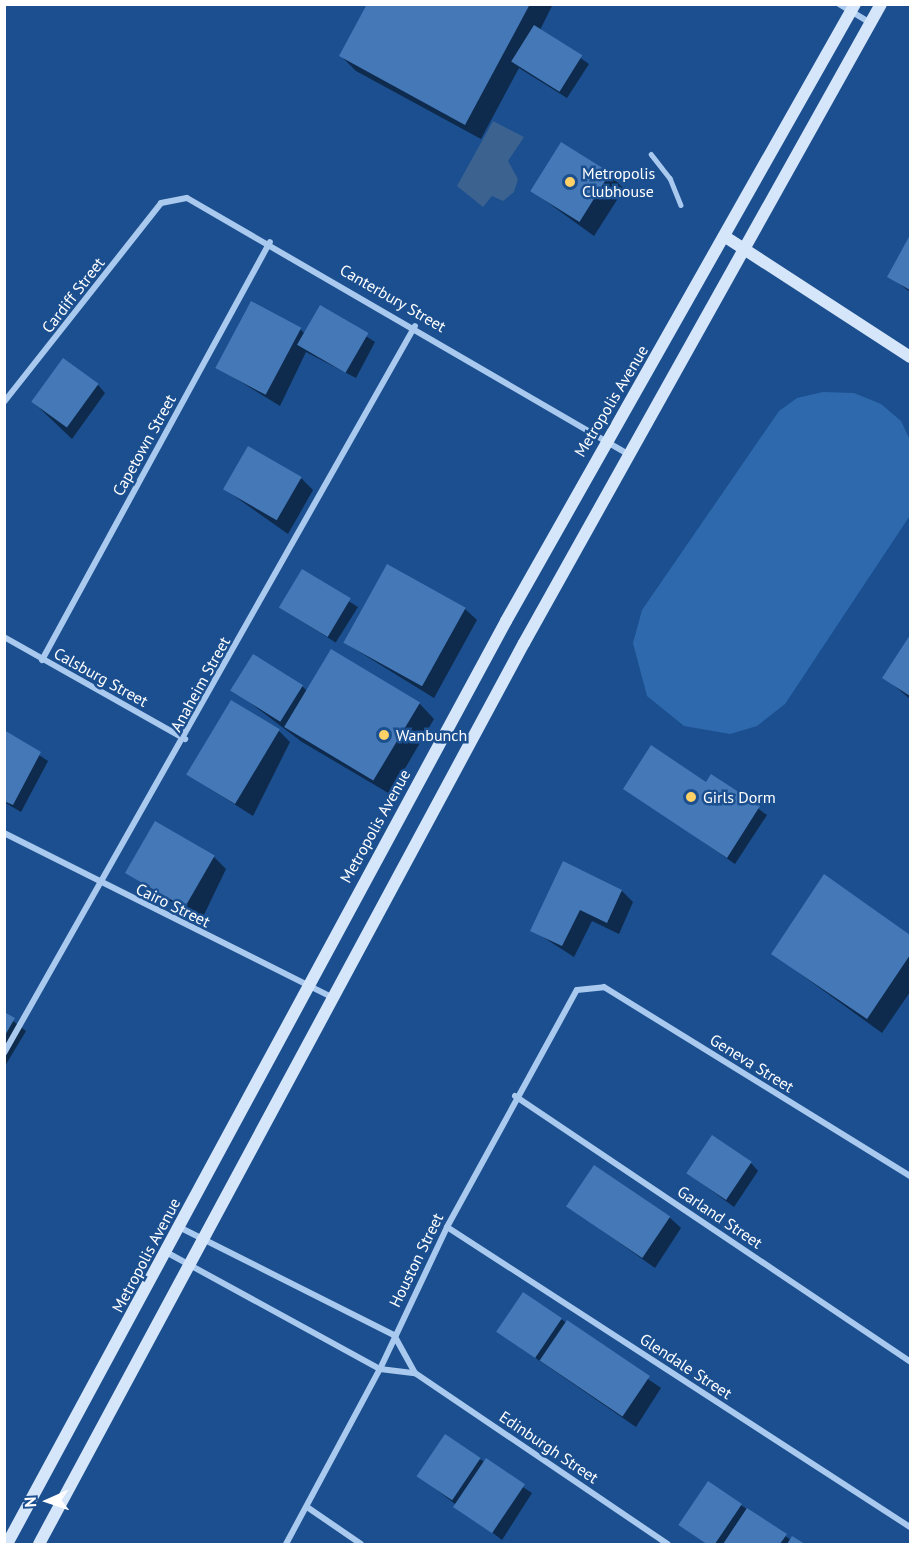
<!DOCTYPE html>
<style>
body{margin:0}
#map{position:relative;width:915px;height:1549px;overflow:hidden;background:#1b4f8f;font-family:"PT Sans",sans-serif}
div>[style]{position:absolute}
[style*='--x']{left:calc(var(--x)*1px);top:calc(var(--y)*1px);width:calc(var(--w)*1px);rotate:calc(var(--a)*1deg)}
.green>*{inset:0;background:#2e69ad}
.water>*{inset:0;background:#3c6290}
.shadow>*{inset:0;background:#0007;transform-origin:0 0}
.building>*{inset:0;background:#4478b7;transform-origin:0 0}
.lane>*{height:4.5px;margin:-2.25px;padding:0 2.25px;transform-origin:2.25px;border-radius:2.25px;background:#a9c9ee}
.street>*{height:6px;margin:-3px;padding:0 3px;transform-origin:3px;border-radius:3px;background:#a9c9ee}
.secondary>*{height:12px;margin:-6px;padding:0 6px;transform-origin:6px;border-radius:6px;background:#d6e6fa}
.dots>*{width:16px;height:16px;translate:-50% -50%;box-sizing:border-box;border:3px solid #1b4f8f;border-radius:50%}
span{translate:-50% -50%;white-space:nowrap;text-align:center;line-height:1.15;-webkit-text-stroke:5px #1b4f8f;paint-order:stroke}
.poi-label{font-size:16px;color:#fff}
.left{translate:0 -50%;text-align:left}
.street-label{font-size:16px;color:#fff}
.frame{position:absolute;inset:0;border:6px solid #fff;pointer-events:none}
.north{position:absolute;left:18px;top:1471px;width:60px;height:60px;-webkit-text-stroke:4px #1b4f8f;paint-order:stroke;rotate:267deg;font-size:16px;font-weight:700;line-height:24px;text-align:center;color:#fff}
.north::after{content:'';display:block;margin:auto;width:21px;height:27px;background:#fff;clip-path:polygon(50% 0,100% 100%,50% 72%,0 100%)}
</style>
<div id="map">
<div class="green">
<div style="clip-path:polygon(823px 392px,854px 393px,881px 404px,901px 421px,910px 440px,909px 517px,785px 704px,757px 726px,730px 734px,684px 726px,647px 696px,633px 643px,642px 610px,779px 411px,797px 398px)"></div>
</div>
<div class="water">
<div style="clip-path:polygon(493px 121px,524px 137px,508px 161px,518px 179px,514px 192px,503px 201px,492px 196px,483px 207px,457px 186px)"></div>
</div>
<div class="shadow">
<div style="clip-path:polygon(368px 4px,553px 4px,540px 30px,589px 64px,567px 98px,519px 68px,481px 139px,356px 71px,341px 56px)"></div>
<div style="clip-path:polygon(609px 174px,624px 189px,594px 236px,532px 191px)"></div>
<div style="clip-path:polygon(910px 238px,910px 292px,889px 276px)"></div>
<div style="clip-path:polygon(321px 307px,375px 342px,356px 378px,306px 352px,280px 406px,218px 368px,300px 329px,305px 334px)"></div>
<div style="clip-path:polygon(98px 385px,105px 393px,72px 439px,33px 402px)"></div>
<div style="clip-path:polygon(301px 478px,313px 490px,288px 534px,223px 488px)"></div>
<div style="left:302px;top:572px;width:66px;height:42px;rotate:32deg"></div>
<div style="clip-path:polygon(465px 609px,477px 620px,434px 698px,345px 643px)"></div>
<div style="clip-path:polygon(910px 638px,910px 699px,884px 677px)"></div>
<div style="clip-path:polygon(302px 686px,308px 692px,419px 703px,434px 719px,390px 794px,302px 742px,233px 690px)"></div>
<div style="clip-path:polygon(279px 731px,290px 742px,253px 816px,190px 776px)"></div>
<div style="clip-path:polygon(4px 732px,48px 761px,21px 812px,4px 802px)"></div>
<div style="clip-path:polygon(712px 776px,767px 815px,735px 864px,625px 788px,707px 784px)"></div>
<div style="clip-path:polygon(214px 857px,226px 869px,201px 921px,129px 874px)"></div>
<div style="clip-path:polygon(824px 877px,910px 937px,910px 992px,882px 1033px,773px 954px)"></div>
<div style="clip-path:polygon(622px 891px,633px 902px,619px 934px,592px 921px,574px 957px,532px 930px)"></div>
<div style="clip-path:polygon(4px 1014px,26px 1031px,5px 1066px,4px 1066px)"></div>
<div style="clip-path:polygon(751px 1163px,758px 1171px,734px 1207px,689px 1174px)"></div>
<div style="clip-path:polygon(569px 1207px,669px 1217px,681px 1228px,655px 1268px)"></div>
<div style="clip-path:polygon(561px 1319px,661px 1388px,636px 1427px,498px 1332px)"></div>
<div style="clip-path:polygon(446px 1437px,532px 1493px,502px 1540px,420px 1477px)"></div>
<div style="clip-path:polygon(741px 1505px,791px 1540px,802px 1544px,707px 1544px,681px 1525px)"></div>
</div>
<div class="building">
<div style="clip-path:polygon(367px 4px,530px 4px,465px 125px,339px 56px)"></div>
<div style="left:534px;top:25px;width:57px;height:43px;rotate:32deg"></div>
<div style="left:561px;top:142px;width:58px;height:58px;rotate:32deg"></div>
<div style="clip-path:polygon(910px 235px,910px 290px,887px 277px)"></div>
<div style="left:251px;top:301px;width:57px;height:76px;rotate:28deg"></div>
<div style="left:320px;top:305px;width:56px;height:46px;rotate:30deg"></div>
<div style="left:63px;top:358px;width:44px;height:54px;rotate:36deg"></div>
<div style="left:248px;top:446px;width:62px;height:50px;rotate:30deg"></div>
<div style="left:387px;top:564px;width:90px;height:90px;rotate:29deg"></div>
<div style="left:302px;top:569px;width:57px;height:45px;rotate:31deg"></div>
<div style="clip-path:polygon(910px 635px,910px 696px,882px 678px)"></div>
<div style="left:331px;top:649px;width:104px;height:91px;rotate:31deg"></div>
<div style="left:253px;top:654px;width:59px;height:43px;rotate:32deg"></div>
<div style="left:231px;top:700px;width:57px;height:87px;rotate:31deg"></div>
<div style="clip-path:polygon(4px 730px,41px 752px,13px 805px,4px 801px)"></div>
<div style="clip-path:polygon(651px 745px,706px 782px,711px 774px,760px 806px,727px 858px,623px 789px)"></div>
<div style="left:155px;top:821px;width:69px;height:60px;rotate:30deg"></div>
<div style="clip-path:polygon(563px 861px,622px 890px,607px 923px,580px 910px,562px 946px,530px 931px)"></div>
<div style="clip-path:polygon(824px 874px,910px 935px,910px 955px,867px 1019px,771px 954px)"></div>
<div style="clip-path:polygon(4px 1012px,15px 1018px,4px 1037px)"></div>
<div style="left:712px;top:1135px;width:48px;height:46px;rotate:34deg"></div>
<div style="left:594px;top:1165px;width:92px;height:50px;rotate:34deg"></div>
<div style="left:523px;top:1292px;width:47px;height:48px;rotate:34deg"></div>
<div style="left:567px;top:1320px;width:100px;height:49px;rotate:34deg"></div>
<div style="left:445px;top:1434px;width:43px;height:51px;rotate:34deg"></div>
<div style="left:486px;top:1458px;width:47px;height:59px;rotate:34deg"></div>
<div style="left:708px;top:1481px;width:41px;height:53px;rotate:34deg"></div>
<div style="clip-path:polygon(747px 1508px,787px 1534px,780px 1544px,723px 1544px)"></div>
<div style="clip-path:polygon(792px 1536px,805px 1544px,787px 1544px)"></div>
</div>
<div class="lane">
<div style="--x:651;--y:154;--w:31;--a:52"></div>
<div style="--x:670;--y:178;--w:29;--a:68"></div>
</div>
<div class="street">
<div style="--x:839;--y:4;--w:37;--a:31"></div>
<div style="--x:4;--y:402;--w:253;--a:-51.7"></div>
<div style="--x:161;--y:203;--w:26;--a:-11"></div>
<div style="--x:187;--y:198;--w:510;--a:30.14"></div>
<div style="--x:4;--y:637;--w:208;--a:29.4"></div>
<div style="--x:42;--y:660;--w:476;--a:-61.4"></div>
<div style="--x:4;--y:833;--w:366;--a:26.6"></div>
<div style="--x:4;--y:1053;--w:835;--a:-60.52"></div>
<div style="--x:515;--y:1096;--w:476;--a:33.9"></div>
<div style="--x:179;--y:1227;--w:241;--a:26.7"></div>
<div style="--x:394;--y:1335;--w:43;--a:61.1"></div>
<div style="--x:415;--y:1373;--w:305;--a:34.1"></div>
<div style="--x:447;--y:1227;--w:552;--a:32.94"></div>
<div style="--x:166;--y:1252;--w:244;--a:28.7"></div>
<div style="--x:380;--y:1369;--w:35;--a:7"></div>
<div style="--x:307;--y:1507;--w:65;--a:34.4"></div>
<div style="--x:286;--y:1544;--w:199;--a:-61.8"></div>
<div style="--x:380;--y:1369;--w:157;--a:-64.7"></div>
<div style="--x:447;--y:1227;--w:270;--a:-61.3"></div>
<div style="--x:577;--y:990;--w:27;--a:-6"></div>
<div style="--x:604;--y:987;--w:360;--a:31.7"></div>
</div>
<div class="secondary">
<div style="--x:724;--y:236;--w:222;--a:33"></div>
<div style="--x:7;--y:1544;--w:1049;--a:-61.6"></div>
<div style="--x:506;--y:621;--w:709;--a:-60.51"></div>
<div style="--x:39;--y:1544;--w:1023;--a:-61.71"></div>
<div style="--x:524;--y:643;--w:732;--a:-60.81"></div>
</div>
<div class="dots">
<div style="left:570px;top:182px;background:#ffd166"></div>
<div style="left:384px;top:735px;background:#ffd166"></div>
<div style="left:691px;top:797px;background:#ffd166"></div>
</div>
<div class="poi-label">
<span class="left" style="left:582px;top:182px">Metropolis<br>Clubhouse</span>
<span class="left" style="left:396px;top:735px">Wanbunch</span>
<span class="left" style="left:703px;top:797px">Girls Dorm</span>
</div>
<div class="street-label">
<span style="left:73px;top:295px;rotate:-52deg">Cardiff Street</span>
<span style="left:393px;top:298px;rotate:30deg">Canterbury Street</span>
<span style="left:611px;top:401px;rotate:-59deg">Metropolis Avenue</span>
<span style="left:144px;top:445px;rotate:-61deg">Capetown Street</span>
<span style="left:101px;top:677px;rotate:29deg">Calsburg Street</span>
<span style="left:200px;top:684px;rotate:-61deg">Anaheim Street</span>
<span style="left:375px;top:826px;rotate:-61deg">Metropolis Avenue</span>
<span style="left:173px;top:905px;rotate:26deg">Cairo Street</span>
<span style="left:752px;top:1063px;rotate:32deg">Geneva Street</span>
<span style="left:720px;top:1217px;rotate:34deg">Garland Street</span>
<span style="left:146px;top:1255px;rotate:-62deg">Metropolis Avenue</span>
<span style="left:416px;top:1260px;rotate:-64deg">Houston Street</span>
<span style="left:686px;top:1366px;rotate:33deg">Glendale Street</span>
<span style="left:549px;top:1447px;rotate:34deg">Edinburgh Street</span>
</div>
<div class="frame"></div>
<div class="north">N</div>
</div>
